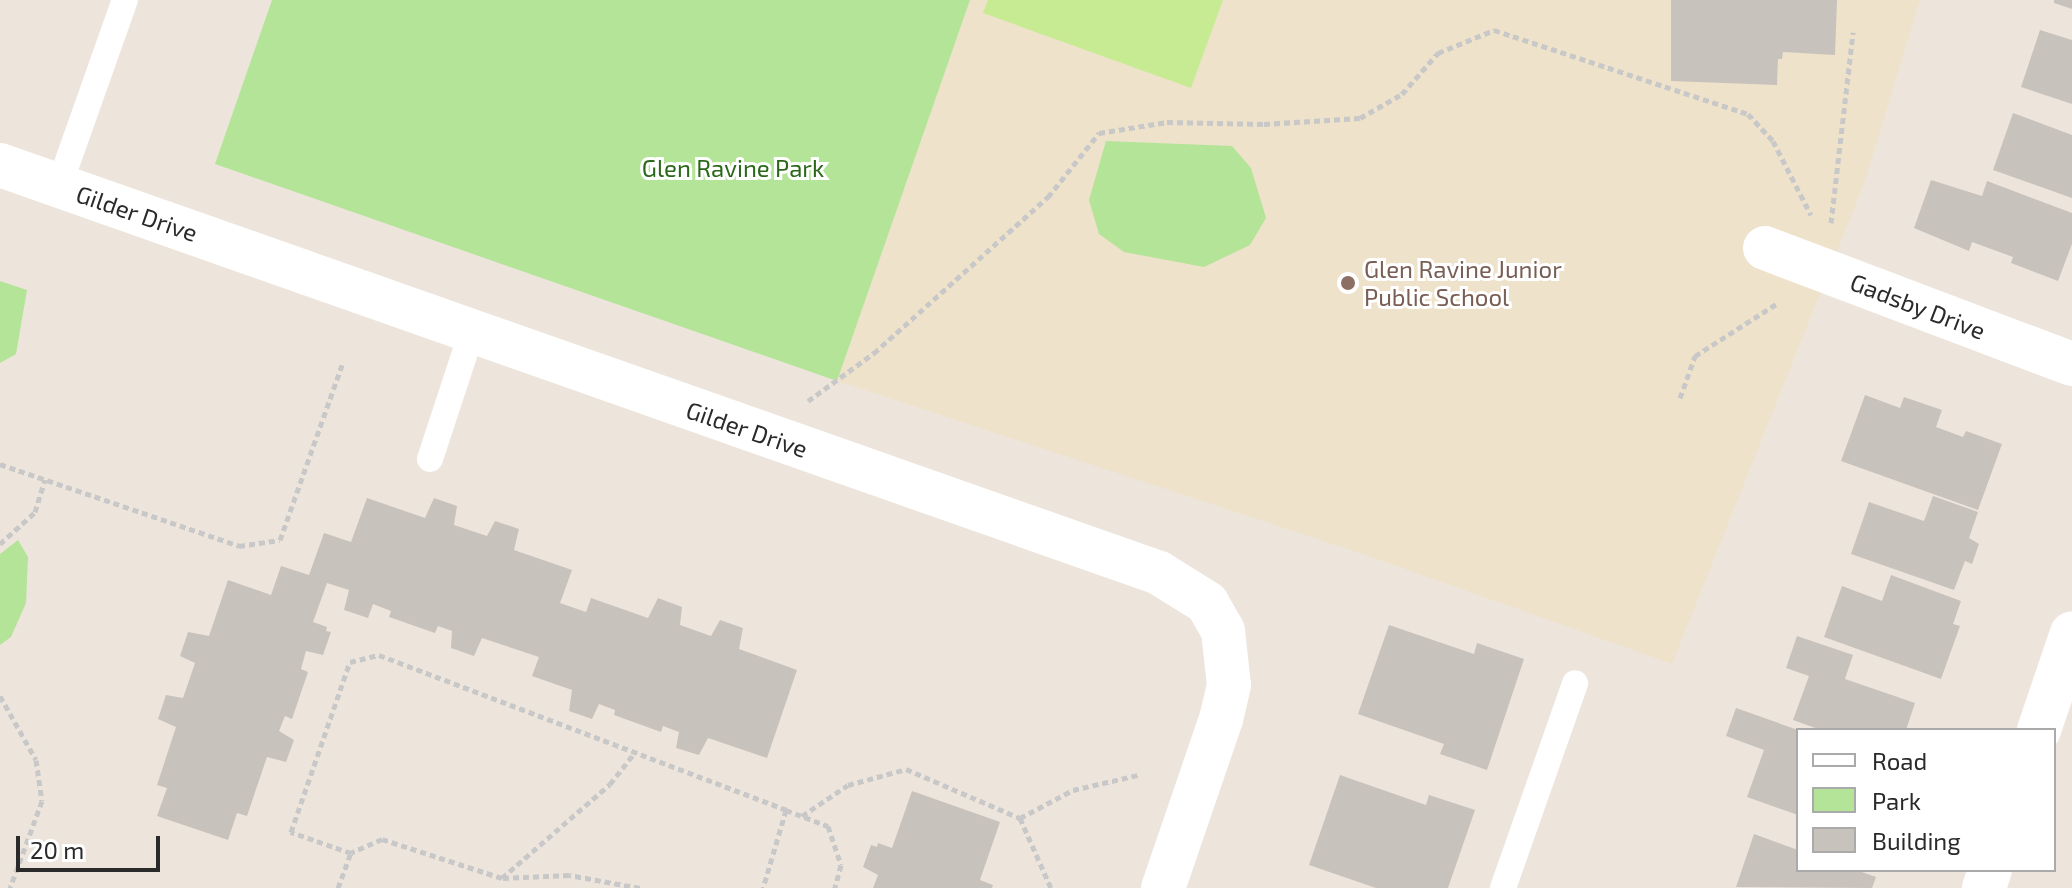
<!DOCTYPE html>
<style>
body{margin:0}
#map{position:relative;width:2072px;height:888px;overflow:hidden;background:#ede5dc;font-family:"Exo 2",sans-serif}
div>[style]{position:absolute}
[style*='--x']{left:calc(var(--x)*1px);top:calc(var(--y)*1px);width:calc(var(--w)*1px);rotate:calc(var(--a)*1deg)}
.education>*{inset:0;background:#eee2cb}
.green>*{inset:0;background:#b3e498}
.pitch>*{inset:0;background:#c7eb93}
.building>*{inset:0;background:#c8c2bc}
.path>*{height:5px;margin-top:-2.5px;transform-origin:0;background:repeating-linear-gradient(90deg,#c8c8c8 0 6px,transparent 0 10px)}
.lane>*{height:26px;margin:-13px;padding:0 13px;transform-origin:13px;border-radius:13px;background:#fff}
.street>*{height:44px;margin:-22px;padding:0 22px;transform-origin:22px;border-radius:22px;background:#fff}
.dots>*{width:22px;height:22px;translate:-50% -50%;box-sizing:border-box;border:4px solid #fff;border-radius:50%}
span{translate:-50% -50%;white-space:nowrap;text-align:center;line-height:1.15;-webkit-text-stroke:6px #fff;paint-order:stroke}
.park-label{font-size:24px;color:#2b6919}
.street-label{font-size:24px;color:#2a2a2a}
.education-label{font-size:24px;color:#785e54}
.left{translate:0 -50%;text-align:left}
.legend{position:absolute;left:1796px;top:728px;width:260px;height:144px;box-sizing:border-box;background:#fff;border:2px solid #aaa;margin:0;padding:10px 14px;list-style:none;font-size:24px;color:#2a2a2a}
.legend li{display:flex;align-items:center;gap:16px;height:40px}
.legend b{width:40px;border:2px solid #aaa}
.scale{position:absolute;left:16px;top:836px;width:144px;height:36px;box-sizing:border-box;border:4px solid #2a2a2a;border-top:0;padding-left:10px;font-size:24px;line-height:28px;white-space:nowrap;color:#2a2a2a;-webkit-text-stroke:6px #fff;paint-order:stroke}
</style>
<div id="map">
<div class="education">
<div style="clip-path:polygon(970px 0,1920px 0,1864px 184px,1672px 664px,1360px 553px,837px 381px)"></div>
</div>
<div class="green">
<div style="clip-path:polygon(272px 0,970px 0,837px 381px,215px 164px)"></div>
<div style="clip-path:polygon(1106px 141px,1232px 146px,1251px 168px,1266px 218px,1250px 245px,1204px 267px,1124px 252px,1099px 234px,1089px 200px)"></div>
<div style="clip-path:polygon(0 281px,27px 290px,16px 354px,0 363px)"></div>
<div style="clip-path:polygon(18px 540px,28px 557px,26px 603px,11px 637px,0 645px,0 554px)"></div>
</div>
<div class="pitch">
<div style="clip-path:polygon(988px 0,1223px 0,1191px 88px,983px 13px)"></div>
</div>
<div class="building">
<div style="clip-path:polygon(1671px 0,1837px 0,1835px 55px,1783px 52px,1782px 59px,1778px 59px,1777px 85px,1671px 81px)"></div>
<div style="clip-path:polygon(2054px 0,2072px 0,2072px 9px,2054px 3px)"></div>
<div style="clip-path:polygon(2040px 30px,2072px 40px,2072px 104px,2021px 87px)"></div>
<div style="clip-path:polygon(2013px 113px,2072px 135px,2072px 198px,1993px 170px)"></div>
<div style="clip-path:polygon(1931px 180px,1982px 196px,1987px 181px,2072px 213px,2072px 244px,2058px 281px,2011px 263px,2013px 257px,1972px 242px,1969px 251px,1914px 228px)"></div>
<div style="clip-path:polygon(1865px 395px,1900px 408px,1904px 397px,1942px 410px,1936px 427px,1963px 437px,1966px 431px,2002px 444px,1978px 510px,1841px 461px)"></div>
<div style="clip-path:polygon(1933px 496px,1978px 512px,1969px 538px,1979px 544px,1972px 564px,1965px 561px,1954px 590px,1851px 554px,1869px 502px,1924px 521px)"></div>
<div style="clip-path:polygon(367px 498px,425px 518px,434px 498px,457px 506px,454px 525px,487px 536px,495px 521px,519px 529px,514px 550px,572px 570px,560px 603px,586px 612px,591px 598px,648px 618px,658px 598px,682px 607px,680px 625px,711px 636px,720px 620px,743px 628px,739px 649px,797px 670px,767px 758px,708px 738px,699px 755px,676px 748px,679px 732px,663px 726px,661px 732px,614px 715px,615px 710px,599px 704px,592px 719px,569px 711px,572px 690px,532px 676px,539px 657px,482px 638px,474px 656px,451px 648px,452px 631px,438px 626px,435px 633px,389px 617px,391px 611px,373px 604px,368px 618px,344px 610px,349px 590px,327px 583px,313px 622px,327px 627px,326px 631px,331px 632px,323px 655px,306px 651px,301px 669px,308px 672px,292px 719px,285px 716px,279px 731px,294px 740px,286px 762px,267px 757px,247px 816px,237px 813px,228px 840px,157px 816px,167px 788px,157px 785px,176px 727px,158px 719px,166px 695px,183px 698px,195px 663px,180px 656px,188px 632px,209px 636px,228px 580px,271px 595px,281px 566px,309px 575px,324px 533px,351px 542px)"></div>
<div style="clip-path:polygon(1891px 575px,1961px 601px,1953px 624px,1960px 626px,1941px 679px,1824px 637px,1842px 586px,1882px 601px)"></div>
<div style="clip-path:polygon(1389px 625px,1474px 654px,1477px 643px,1524px 659px,1487px 770px,1440px 754px,1444px 744px,1358px 714px)"></div>
<div style="clip-path:polygon(1797px 636px,1853px 655px,1845px 679px,1915px 703px,1906px 730px,1821px 730px,1793px 720px,1809px 676px,1786px 668px)"></div>
<div style="clip-path:polygon(1736px 708px,1798px 730px,1798px 815px,1747px 797px,1764px 750px,1726px 736px)"></div>
<div style="clip-path:polygon(1340px 775px,1426px 805px,1429px 795px,1475px 810px,1448px 888px,1376px 888px,1309px 865px)"></div>
<div style="clip-path:polygon(912px 791px,1000px 822px,980px 880px,993px 885px,992px 888px,873px 888px,878px 875px,863px 867px,871px 845px,877px 847px,878px 843px,892px 848px)"></div>
<div style="clip-path:polygon(1754px 834px,1798px 850px,1798px 870px,1856px 870px,1876px 877px,1872px 888px,1736px 887px)"></div>
</div>
<div class="path">
<div style="--x:1831;--y:223;--w:192;--a:-83.4"></div>
<div style="--x:1680;--y:398;--w:45;--a:-70.3"></div>
<div style="--x:1695;--y:356;--w:98;--a:-32.6"></div>
<div style="--x:808;--y:401;--w:82;--a:-36"></div>
<div style="--x:874;--y:353;--w:234;--a:-41.9"></div>
<div style="--x:1048;--y:197;--w:82;--a:-51.4"></div>
<div style="--x:1099;--y:133;--w:69;--a:-9.2"></div>
<div style="--x:1167;--y:122;--w:97;--a:1.2"></div>
<div style="--x:1264;--y:124;--w:96;--a:-3.6"></div>
<div style="--x:1360;--y:118;--w:48;--a:-29.7"></div>
<div style="--x:1402;--y:94;--w:55;--a:-48.7"></div>
<div style="--x:1438;--y:53;--w:61;--a:-22.3"></div>
<div style="--x:1494;--y:30;--w:268;--a:18.3"></div>
<div style="--x:1748;--y:114;--w:37;--a:47"></div>
<div style="--x:1773;--y:141;--w:83;--a:62.8"></div>
<div style="--x:0;--y:464;--w:253;--a:18.9"></div>
<div style="--x:239;--y:546;--w:41;--a:-8.3"></div>
<div style="--x:280;--y:540;--w:189;--a:-70.5"></div>
<div style="--x:0;--y:544;--w:47;--a:-42.4"></div>
<div style="--x:35;--y:512;--w:34;--a:-73"></div>
<div style="--x:0;--y:696;--w:73;--a:60.6"></div>
<div style="--x:36;--y:760;--w:41;--a:81.7"></div>
<div style="--x:42;--y:801;--w:93;--a:110.2"></div>
<div style="--x:786;--y:810;--w:45;--a:20.9"></div>
<div style="--x:828;--y:826;--w:41;--a:71.6"></div>
<div style="--x:841;--y:865;--w:24;--a:105"></div>
<div style="--x:802;--y:816;--w:55;--a:-34"></div>
<div style="--x:848;--y:785;--w:60;--a:-15.4"></div>
<div style="--x:906;--y:769;--w:124;--a:23.3"></div>
<div style="--x:1020;--y:818;--w:77;--a:66.1"></div>
<div style="--x:1020;--y:818;--w:60;--a:-27.8"></div>
<div style="--x:1073;--y:790;--w:67;--a:-13"></div>
<div style="--x:502;--y:878;--w:143;--a:-41"></div>
<div style="--x:610;--y:784;--w:42;--a:-51.8"></div>
<div style="--x:338;--y:888;--w:37;--a:-70"></div>
<div style="--x:640;--y:888;--w:72;--a:-169.6"></div>
<div style="--x:569;--y:875;--w:67;--a:177.4"></div>
<div style="--x:502;--y:878;--w:126;--a:-162"></div>
<div style="--x:382;--y:839;--w:34;--a:156"></div>
<div style="--x:351;--y:853;--w:64;--a:-160.7"></div>
<div style="--x:291;--y:832;--w:180;--a:-70.9"></div>
<div style="--x:350;--y:662;--w:30;--a:-14"></div>
<div style="--x:379;--y:655;--w:436;--a:20.8"></div>
<div style="--x:786;--y:810;--w:81;--a:106.4"></div>
</div>
<div class="lane">
<div style="--x:59;--y:186;--w:197;--a:-70.5"></div>
<div style="--x:430;--y:459;--w:135;--a:-71.8"></div>
<div style="--x:1503;--y:888;--w:217;--a:-70.6"></div>
</div>
<div class="street">
<div style="--x:0;--y:165;--w:1229;--a:19.39"></div>
<div style="--x:1159;--y:573;--w:57;--a:32"></div>
<div style="--x:1207;--y:603;--w:32;--a:60"></div>
<div style="--x:1223;--y:631;--w:54;--a:83.7"></div>
<div style="--x:1229;--y:685;--w:35;--a:103"></div>
<div style="--x:1221;--y:719;--w:179;--a:108.9"></div>
<div style="--x:1765;--y:248;--w:328;--a:20.7"></div>
<div style="--x:2039;--y:730;--w:102;--a:-71.2"></div>
<div style="--x:1984;--y:888;--w:19;--a:-72"></div>
</div>
<div class="dots">
<div style="left:1348px;top:283px;background:#8d6e63"></div>
</div>
<div class="park-label">
<span style="left:733px;top:168px">Glen Ravine Park</span>
</div>
<div class="street-label">
<span style="left:137px;top:213px;rotate:19deg">Gilder Drive</span>
<span style="left:1918px;top:306px;rotate:21deg">Gadsby Drive</span>
<span style="left:747px;top:429px;rotate:19deg">Gilder Drive</span>
</div>
<div class="education-label">
<span class="left" style="left:1364px;top:283px">Glen Ravine Junior<br>Public School</span>
</div>
<ul class="legend">
<li><b style="height:10px;background:#fff"></b>Road</li>
<li><b style="height:22px;background:#b3e498"></b>Park</li>
<li><b style="height:22px;background:#c8c2bc"></b>Building</li>
</ul>
<div class="scale">20 m</div>
</div>
